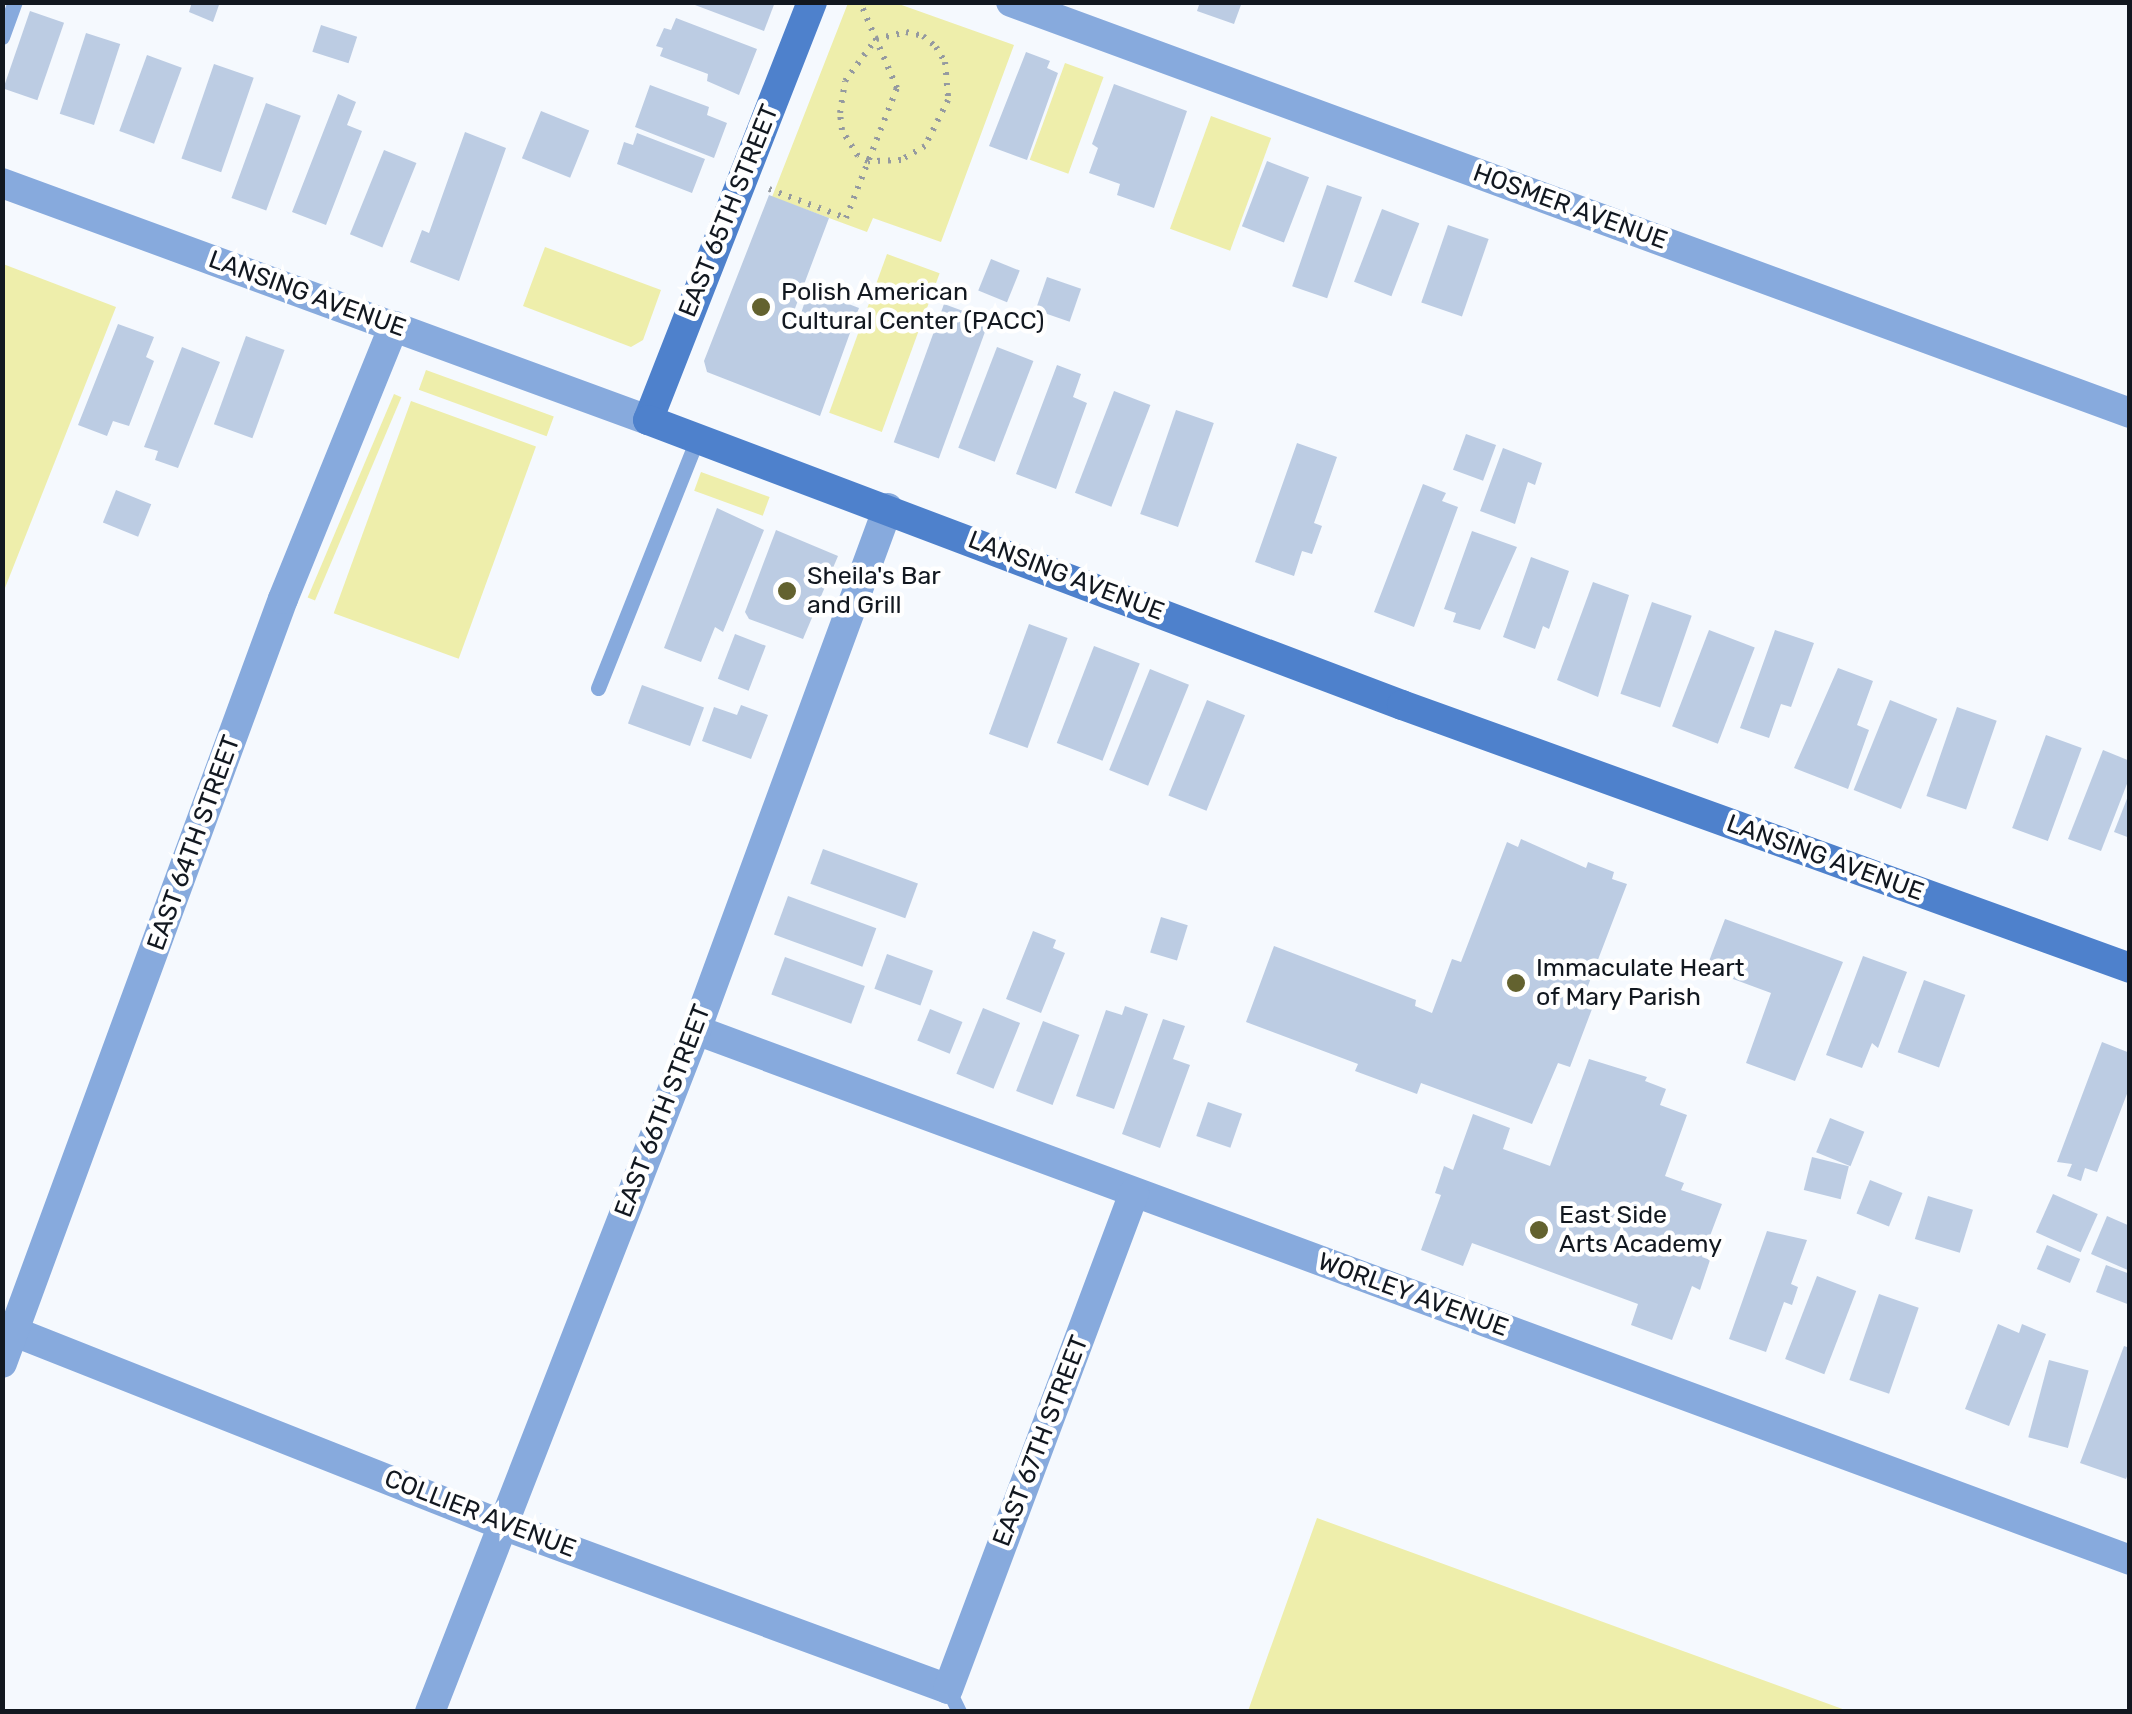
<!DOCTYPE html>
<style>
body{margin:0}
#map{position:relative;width:2132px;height:1714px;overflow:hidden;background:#f5f9fe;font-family:Rubik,sans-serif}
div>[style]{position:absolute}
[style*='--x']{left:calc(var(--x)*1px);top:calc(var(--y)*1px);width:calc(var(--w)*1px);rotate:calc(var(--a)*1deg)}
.green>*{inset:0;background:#eeeeab;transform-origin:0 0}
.building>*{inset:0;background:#bccce3;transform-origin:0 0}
.path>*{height:6px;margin-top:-3px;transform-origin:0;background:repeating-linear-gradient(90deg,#959aa0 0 2.5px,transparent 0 10.5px)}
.lane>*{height:15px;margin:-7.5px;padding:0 7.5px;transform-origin:7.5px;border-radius:7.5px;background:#87aadd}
.street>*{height:30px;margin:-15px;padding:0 15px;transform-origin:15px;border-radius:15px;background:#87aadd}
.secondary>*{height:30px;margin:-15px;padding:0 15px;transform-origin:15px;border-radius:15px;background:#4e81cc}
.dots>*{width:28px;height:28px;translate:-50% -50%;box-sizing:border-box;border:5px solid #fff;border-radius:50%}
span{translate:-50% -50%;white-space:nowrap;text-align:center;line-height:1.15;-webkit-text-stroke:9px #fff;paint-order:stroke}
.street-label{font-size:25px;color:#121820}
.poi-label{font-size:25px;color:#121820}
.left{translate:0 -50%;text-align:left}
.frame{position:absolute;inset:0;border:5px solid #121820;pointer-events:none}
</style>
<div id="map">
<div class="green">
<div style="clip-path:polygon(848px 3px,896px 3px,1014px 45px,941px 242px,873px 218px,867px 232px,772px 197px)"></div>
<div style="left:1065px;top:63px;width:41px;height:103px;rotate:20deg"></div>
<div style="left:1211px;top:116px;width:64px;height:120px;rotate:20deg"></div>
<div style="clip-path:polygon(545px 247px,661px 290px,643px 340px,631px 347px,523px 306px)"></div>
<div style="left:887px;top:254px;width:56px;height:169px;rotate:20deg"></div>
<div style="clip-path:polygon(3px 264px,116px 307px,3px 593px)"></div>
<div style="left:426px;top:370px;width:136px;height:21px;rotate:20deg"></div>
<div style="left:394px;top:394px;width:8px;height:221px;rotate:23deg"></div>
<div style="left:411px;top:401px;width:133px;height:226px;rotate:20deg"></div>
<div style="left:701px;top:472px;width:73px;height:20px;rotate:20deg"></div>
<div style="clip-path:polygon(1317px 1518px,1848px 1711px,1248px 1711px)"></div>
</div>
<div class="building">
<div style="clip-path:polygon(192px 2px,220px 2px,213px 22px,189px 12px)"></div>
<div style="clip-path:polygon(687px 2px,775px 2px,764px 31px)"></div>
<div style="clip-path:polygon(1200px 2px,1242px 2px,1234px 24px,1197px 11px)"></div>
<div style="left:30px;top:11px;width:36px;height:82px;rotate:19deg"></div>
<div style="clip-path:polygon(676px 18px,757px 49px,739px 95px,707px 81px,708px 74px,660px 56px,663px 48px,656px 46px,664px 28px,671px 30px)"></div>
<div style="left:321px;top:25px;width:38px;height:28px;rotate:18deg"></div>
<div style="left:86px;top:33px;width:36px;height:85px;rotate:18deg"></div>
<div style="clip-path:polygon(1026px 52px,1050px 61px,1047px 68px,1058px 73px,1027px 160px,989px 146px)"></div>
<div style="left:147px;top:55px;width:37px;height:81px;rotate:20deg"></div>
<div style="left:214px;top:64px;width:42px;height:100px;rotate:19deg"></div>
<div style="clip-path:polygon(1114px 84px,1187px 111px,1154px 208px,1117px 195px,1120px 184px,1089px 173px,1098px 148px,1092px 144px)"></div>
<div style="clip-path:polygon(650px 85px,709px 107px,707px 115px,727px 123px,714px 158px,635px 127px)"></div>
<div style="clip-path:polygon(338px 94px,356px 102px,347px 125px,362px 131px,326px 225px,292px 212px)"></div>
<div style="left:266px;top:103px;width:37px;height:101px;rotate:20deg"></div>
<div style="left:541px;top:111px;width:52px;height:51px;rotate:22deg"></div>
<div style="clip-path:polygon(465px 132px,506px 148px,459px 281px,410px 262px,422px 230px,429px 233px)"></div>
<div style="clip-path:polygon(637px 133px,705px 159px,692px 193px,617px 164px,624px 142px,633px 145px)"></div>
<div style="left:384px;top:150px;width:35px;height:91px;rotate:22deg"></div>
<div style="left:1267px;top:161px;width:45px;height:70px;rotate:21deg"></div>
<div style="left:1327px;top:185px;width:37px;height:107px;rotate:19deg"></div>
<div style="clip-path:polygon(769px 195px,829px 218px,791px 319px,798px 323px,805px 301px,816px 305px,820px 293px,859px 308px,820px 416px,707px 372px,704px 361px)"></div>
<div style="left:1382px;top:209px;width:40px;height:78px;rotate:21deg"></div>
<div style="left:1448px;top:225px;width:43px;height:82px;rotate:19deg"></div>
<div style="left:991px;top:259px;width:31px;height:34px;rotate:22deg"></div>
<div style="left:1047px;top:277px;width:36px;height:35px;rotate:19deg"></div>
<div style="left:944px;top:304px;width:48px;height:147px;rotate:20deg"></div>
<div style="clip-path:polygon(118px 324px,154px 337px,146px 357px,154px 361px,129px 426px,113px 421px,107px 436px,78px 425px)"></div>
<div style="left:246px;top:336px;width:41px;height:94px;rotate:20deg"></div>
<div style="clip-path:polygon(182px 347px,220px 362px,178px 468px,155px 460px,158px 451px,144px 447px)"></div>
<div style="left:997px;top:347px;width:39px;height:108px;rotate:21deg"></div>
<div style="clip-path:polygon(1057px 365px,1081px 374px,1073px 397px,1087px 403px,1056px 489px,1016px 474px)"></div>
<div style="left:1114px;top:391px;width:39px;height:109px;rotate:21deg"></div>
<div style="left:1176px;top:410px;width:40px;height:110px;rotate:19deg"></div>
<div style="left:1466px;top:434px;width:32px;height:38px;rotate:20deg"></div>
<div style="clip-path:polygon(1297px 443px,1337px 457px,1314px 523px,1322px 526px,1312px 554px,1302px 551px,1294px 576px,1255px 562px)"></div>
<div style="clip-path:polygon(1503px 448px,1542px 463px,1535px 485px,1528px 482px,1515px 524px,1480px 511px)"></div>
<div style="clip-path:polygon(1423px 484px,1446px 493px,1442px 501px,1458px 507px,1414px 627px,1374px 612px)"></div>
<div style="left:116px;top:490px;width:38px;height:35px;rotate:22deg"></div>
<div style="clip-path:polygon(717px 508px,764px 530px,723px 632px,715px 627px,701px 662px,664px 648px)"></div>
<div style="clip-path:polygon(776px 530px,838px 556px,803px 639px,749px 619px,745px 612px)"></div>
<div style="clip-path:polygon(1472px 531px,1517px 547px,1480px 630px,1453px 622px,1456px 613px,1444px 609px)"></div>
<div style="clip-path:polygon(1531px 557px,1569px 571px,1549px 629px,1543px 626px,1535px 649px,1503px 637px)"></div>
<div style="clip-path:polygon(1593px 582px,1629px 595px,1598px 697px,1557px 680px)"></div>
<div style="left:1652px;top:602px;width:42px;height:97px;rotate:19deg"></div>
<div style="left:1029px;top:624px;width:41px;height:117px;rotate:20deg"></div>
<div style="left:1709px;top:630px;width:49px;height:103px;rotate:21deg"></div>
<div style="clip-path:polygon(1775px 630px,1814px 643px,1791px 707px,1781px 704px,1769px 738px,1740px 728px)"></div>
<div style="left:735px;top:634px;width:33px;height:48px;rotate:21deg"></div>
<div style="left:1094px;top:646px;width:49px;height:104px;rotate:21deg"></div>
<div style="clip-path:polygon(1838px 668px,1873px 681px,1857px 725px,1869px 730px,1848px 789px,1794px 768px)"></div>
<div style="left:1150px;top:669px;width:42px;height:109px;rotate:22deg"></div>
<div style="left:642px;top:685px;width:66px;height:41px;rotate:20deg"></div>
<div style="left:1207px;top:700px;width:41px;height:103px;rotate:22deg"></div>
<div style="left:1890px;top:700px;width:51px;height:97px;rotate:22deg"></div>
<div style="clip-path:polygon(741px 705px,768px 715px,751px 759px,702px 741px,714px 707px,737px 715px)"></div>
<div style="left:1957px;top:707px;width:42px;height:94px;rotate:19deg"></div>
<div style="left:2046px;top:735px;width:38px;height:99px;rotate:20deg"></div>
<div style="clip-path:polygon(2103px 750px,2130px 761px,2130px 776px,2101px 851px,2068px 839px)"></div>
<div style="clip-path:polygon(2130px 791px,2130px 838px,2114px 832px)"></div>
<div style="clip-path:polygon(1521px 839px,1586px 868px,1588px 862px,1614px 872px,1612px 879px,1627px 884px,1581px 1004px,1592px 1009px,1570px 1067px,1558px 1063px,1532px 1124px,1421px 1083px,1417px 1094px,1355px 1071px,1358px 1064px,1246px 1022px,1274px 946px,1416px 1000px,1415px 1006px,1432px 1013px,1452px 959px,1461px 962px,1507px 842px,1518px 847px)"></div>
<div style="left:823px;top:849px;width:101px;height:37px;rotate:20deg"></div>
<div style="left:788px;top:896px;width:94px;height:41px;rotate:20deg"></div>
<div style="left:1161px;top:917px;width:28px;height:37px;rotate:17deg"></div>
<div style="clip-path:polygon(1725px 919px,1843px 962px,1795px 1081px,1746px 1063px,1771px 993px,1706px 969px)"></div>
<div style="clip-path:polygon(1033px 931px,1056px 940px,1053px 948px,1065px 953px,1041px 1013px,1006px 999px)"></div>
<div style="left:887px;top:954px;width:49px;height:37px;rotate:20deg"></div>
<div style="clip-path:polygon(1863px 956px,1907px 972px,1878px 1048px,1872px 1043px,1862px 1068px,1826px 1055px)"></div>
<div style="left:785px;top:957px;width:85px;height:40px;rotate:20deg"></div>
<div style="left:1924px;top:980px;width:44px;height:77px;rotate:20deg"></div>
<div style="clip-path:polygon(1125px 1006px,1148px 1014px,1114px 1109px,1076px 1096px,1106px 1010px,1122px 1015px)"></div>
<div style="left:983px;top:1008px;width:40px;height:71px;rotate:22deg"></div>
<div style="left:930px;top:1009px;width:35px;height:34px;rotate:22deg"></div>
<div style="clip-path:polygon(1163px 1019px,1185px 1026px,1173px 1059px,1190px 1065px,1160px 1148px,1122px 1134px)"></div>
<div style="left:1043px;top:1021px;width:39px;height:75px;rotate:21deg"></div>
<div style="clip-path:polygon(2102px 1042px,2130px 1053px,2130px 1086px,2097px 1172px,2085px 1168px,2081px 1181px,2067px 1176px,2072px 1164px,2057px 1162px)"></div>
<div style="clip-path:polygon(1589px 1059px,1647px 1077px,1645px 1081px,1666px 1089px,1660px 1105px,1687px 1115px,1665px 1176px,1684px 1183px,1681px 1190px,1722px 1204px,1702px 1257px,1710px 1260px,1700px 1290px,1692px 1286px,1672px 1340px,1631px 1325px,1638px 1304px,1472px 1243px,1463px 1266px,1421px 1250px,1441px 1195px,1435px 1193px,1444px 1166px,1453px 1170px,1473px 1114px,1510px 1128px,1503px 1149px,1550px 1166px)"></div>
<div style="left:1208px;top:1102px;width:36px;height:36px;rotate:19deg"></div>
<div style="left:1830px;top:1118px;width:37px;height:37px;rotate:22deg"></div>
<div style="left:1812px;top:1157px;width:38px;height:34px;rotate:14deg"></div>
<div style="left:1870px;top:1180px;width:35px;height:36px;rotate:22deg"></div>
<div style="left:2053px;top:1194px;width:49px;height:42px;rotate:24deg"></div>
<div style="left:1928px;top:1196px;width:47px;height:45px;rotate:17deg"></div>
<div style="clip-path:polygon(2107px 1216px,2130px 1226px,2130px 1271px,2091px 1254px)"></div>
<div style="clip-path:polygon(1767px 1231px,1807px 1240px,1791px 1284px,1798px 1287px,1792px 1305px,1784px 1302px,1766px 1352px,1729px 1339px)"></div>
<div style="left:2047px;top:1245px;width:36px;height:26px;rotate:23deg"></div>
<div style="clip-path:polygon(2106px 1265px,2130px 1274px,2130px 1305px,2096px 1292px)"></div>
<div style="left:1817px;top:1276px;width:42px;height:89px;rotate:21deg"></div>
<div style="left:1879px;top:1294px;width:42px;height:91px;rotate:19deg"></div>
<div style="clip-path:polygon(1998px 1324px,2019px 1333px,2022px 1324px,2046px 1334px,2009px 1426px,1965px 1409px)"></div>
<div style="clip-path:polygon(2124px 1346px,2130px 1348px,2130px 1469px,2126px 1479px,2080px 1463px)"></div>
<div style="left:2049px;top:1360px;width:41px;height:80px;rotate:15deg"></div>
</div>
<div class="path">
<div style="--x:906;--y:32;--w:17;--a:13"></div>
<div style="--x:923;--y:36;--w:17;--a:40"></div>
<div style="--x:936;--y:47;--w:17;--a:59"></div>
<div style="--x:945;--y:62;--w:38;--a:85"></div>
<div style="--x:948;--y:100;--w:51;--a:116.6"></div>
<div style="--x:925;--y:146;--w:28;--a:150"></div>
<div style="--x:901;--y:160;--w:33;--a:178"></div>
<div style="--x:868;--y:161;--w:11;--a:-153"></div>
<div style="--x:858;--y:156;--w:31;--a:-122"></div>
<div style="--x:842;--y:130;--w:17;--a:-97"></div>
<div style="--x:840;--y:113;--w:32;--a:-81"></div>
<div style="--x:845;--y:81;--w:52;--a:-53.6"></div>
<div style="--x:876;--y:39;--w:31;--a:-13"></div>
<div style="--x:769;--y:189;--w:82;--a:20.6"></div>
<div style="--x:846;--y:218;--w:140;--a:-68.6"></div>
<div style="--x:897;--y:88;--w:94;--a:-113.3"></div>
</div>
<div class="lane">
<div style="--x:2;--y:37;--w:37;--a:-70"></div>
<div style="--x:598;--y:688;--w:268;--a:-68.3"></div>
<div style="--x:948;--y:1689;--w:25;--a:64"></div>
</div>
<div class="street">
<div style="--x:1011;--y:2;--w:1192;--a:20.17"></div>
<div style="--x:2;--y:183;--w:688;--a:20.15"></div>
<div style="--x:696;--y:1030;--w:1529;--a:20.28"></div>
<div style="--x:15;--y:1332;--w:522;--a:21.6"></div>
<div style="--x:500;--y:1524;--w:477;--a:20.2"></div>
<div style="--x:948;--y:1689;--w:530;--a:-69.44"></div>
<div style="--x:2;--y:1363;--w:814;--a:-69.81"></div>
<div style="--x:283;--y:599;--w:295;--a:-67.9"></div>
<div style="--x:430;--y:1712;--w:732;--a:-68.69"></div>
<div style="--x:696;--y:1030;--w:556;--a:-69.81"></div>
</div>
<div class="secondary">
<div style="--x:812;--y:2;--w:449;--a:111.4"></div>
<div style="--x:648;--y:420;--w:806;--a:20.71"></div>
<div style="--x:1402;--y:705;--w:774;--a:19.86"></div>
</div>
<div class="dots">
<div style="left:761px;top:307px;background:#63622f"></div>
<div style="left:787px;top:591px;background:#63622f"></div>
<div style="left:1516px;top:983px;background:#63622f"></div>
<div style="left:1539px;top:1230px;background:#63622f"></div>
</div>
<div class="street-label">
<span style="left:1570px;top:207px;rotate:20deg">HOSMER AVENUE</span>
<span style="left:729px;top:211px;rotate:-68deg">EAST 65TH STREET</span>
<span style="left:307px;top:294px;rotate:20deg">LANSING AVENUE</span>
<span style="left:1066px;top:576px;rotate:21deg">LANSING AVENUE</span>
<span style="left:194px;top:843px;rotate:-70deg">EAST 64TH STREET</span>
<span style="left:1825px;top:858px;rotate:20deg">LANSING AVENUE</span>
<span style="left:663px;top:1111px;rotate:-69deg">EAST 66TH STREET</span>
<span style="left:1413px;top:1295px;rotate:20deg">WORLEY AVENUE</span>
<span style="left:1041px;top:1441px;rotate:-69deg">EAST 67TH STREET</span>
<span style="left:480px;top:1514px;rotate:21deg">COLLIER AVENUE</span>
</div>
<div class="poi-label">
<span class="left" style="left:781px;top:307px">Polish American<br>Cultural Center (PACC)</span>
<span class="left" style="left:807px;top:591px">Sheila's Bar<br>and Grill</span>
<span class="left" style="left:1536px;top:983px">Immaculate Heart<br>of Mary Parish</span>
<span class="left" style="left:1559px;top:1230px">East Side<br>Arts Academy</span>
</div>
<div class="frame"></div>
</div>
